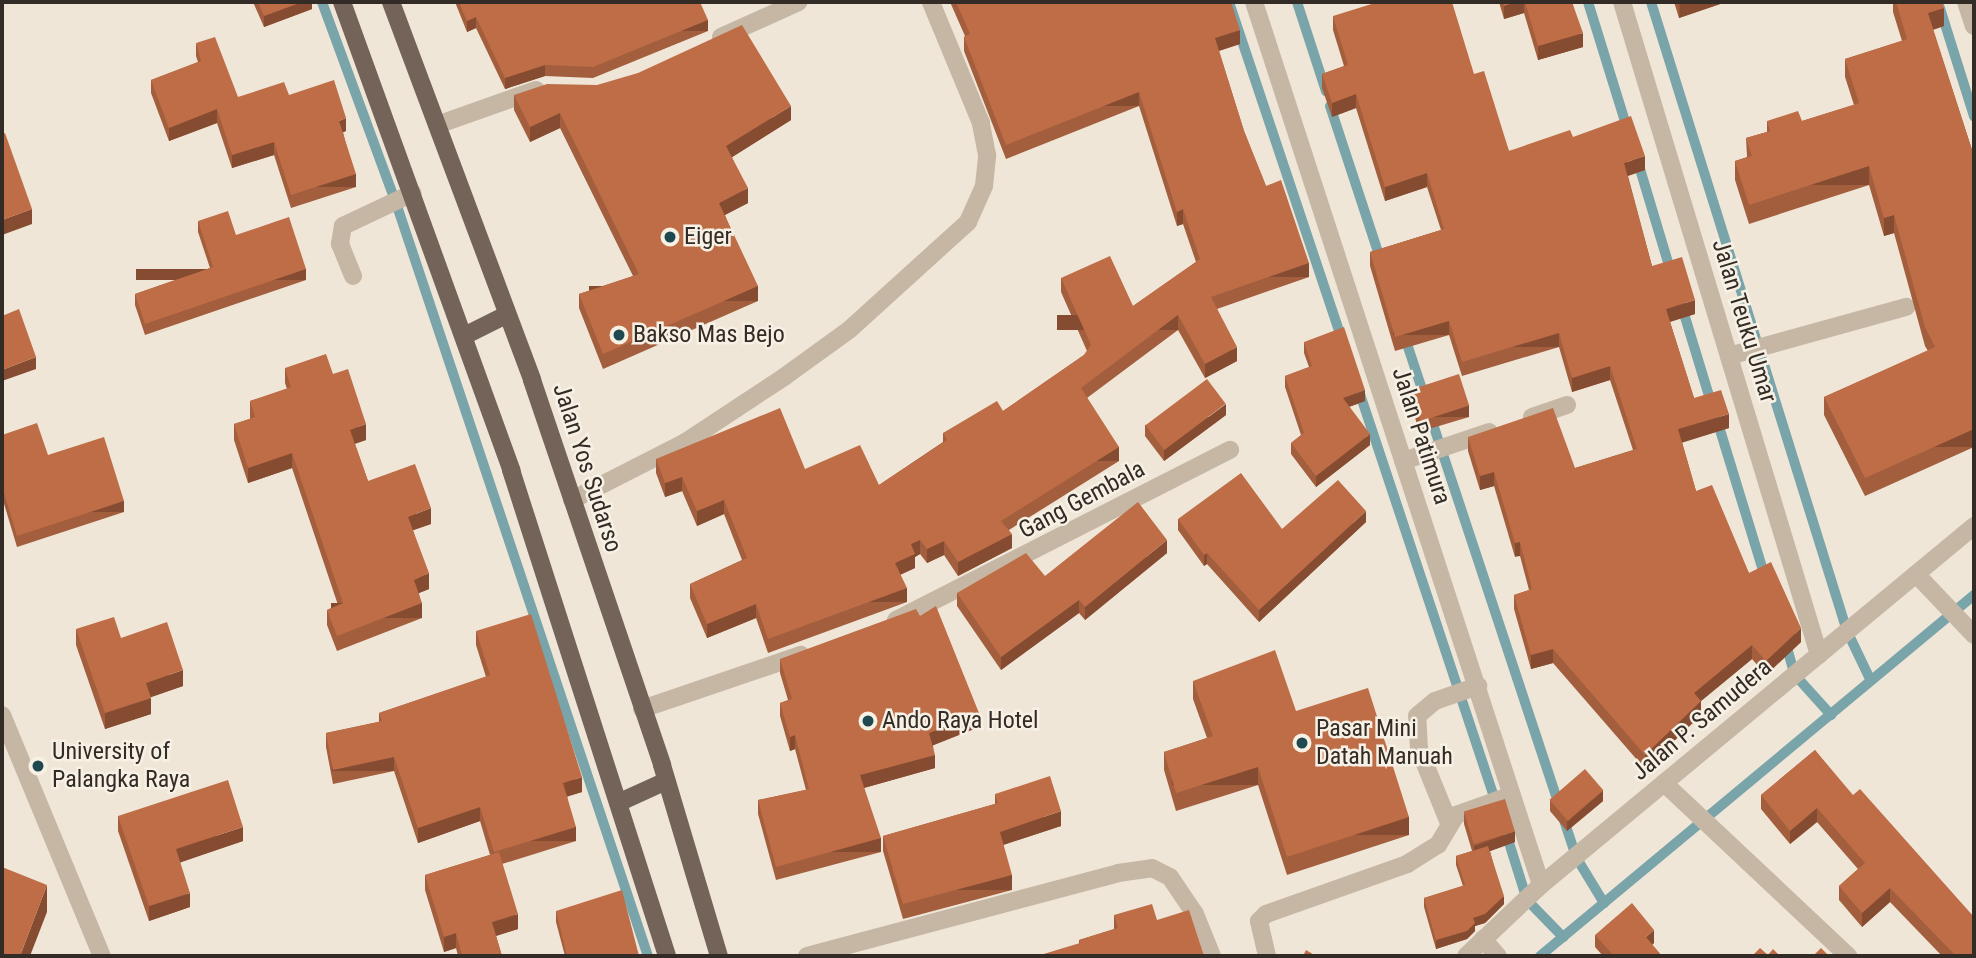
<!DOCTYPE html>
<style>
body{margin:0}
#map{position:relative;width:1976px;height:958px;overflow:hidden;background:#efe6d8;font-family:"Roboto Condensed",sans-serif}
div>[style]{position:absolute}
[style*='--x']{left:calc(var(--x)*1px);top:calc(var(--y)*1px);width:calc(var(--w)*1px);rotate:calc(var(--a)*1deg)}
.stream>*{height:10px;margin:-5px;padding:0 5px;transform-origin:5px;border-radius:5px;background:#79a4aa}
.service>*{height:18px;margin:-9px;padding:0 9px;transform-origin:9px;border-radius:9px;background:#c6b7a5}
.minor>*{height:18px;margin:-9px;padding:0 9px;transform-origin:9px;border-radius:9px;background:#c6b7a5}
.primary>*{height:18px;margin:-9px;padding:0 9px;transform-origin:9px;border-radius:9px;background:#736358}
.wall>*{inset:0;background:#a35e3d}
.shaded-wall>*{inset:0;background:#854c32;transform-origin:0 0}
.building>*{inset:0;background:#be6d47;transform-origin:0 0}
.dots>*{width:19px;height:19px;translate:-50% -50%;box-sizing:border-box;border:4px solid #f7f0e4;border-radius:50%}
span{translate:-50% -50%;white-space:nowrap;text-align:center;line-height:1.15;-webkit-text-stroke:5px #f7f0e4;paint-order:stroke}
.poi-label{font-size:24px;color:#322b26}
.left{translate:0 -50%;text-align:left}
.street-label{font-size:24px;color:#322b26}
.frame{position:absolute;inset:0;border:4px solid #322b26;pointer-events:none}
</style>
<div id="map">
<div class="stream">
<div style="--x:322;--y:2;--w:211;--a:69.8"></div>
<div style="--x:395;--y:200;--w:797;--a:71.5"></div>
<div style="--x:1229;--y:2;--w:356;--a:71.5"></div>
<div style="--x:1297;--y:2;--w:94;--a:72"></div>
<div style="--x:1588;--y:2;--w:132;--a:72.8"></div>
<div style="--x:1651;--y:2;--w:659;--a:72.69"></div>
<div style="--x:1847;--y:631;--w:55;--a:64.4"></div>
<div style="--x:1938;--y:2;--w:120;--a:72.5"></div>
<div style="--x:1330;--y:106;--w:163;--a:71.8"></div>
<div style="--x:1637;--y:159;--w:118;--a:73.3"></div>
<div style="--x:1682;--y:307;--w:103;--a:73.1"></div>
<div style="--x:1404;--y:335;--w:66;--a:71.6"></div>
<div style="--x:1359;--y:391;--w:436;--a:71.6"></div>
<div style="--x:1430;--y:415;--w:465;--a:71.7"></div>
<div style="--x:1576;--y:857;--w:54;--a:58.7"></div>
<div style="--x:1717;--y:420;--w:164;--a:73"></div>
<div style="--x:1785;--y:641;--w:35;--a:74"></div>
<div style="--x:1795;--y:675;--w:54;--a:48"></div>
<div style="--x:1506;--y:833;--w:70;--a:72.6"></div>
<div style="--x:1527;--y:900;--w:52;--a:45.8"></div>
<div style="--x:1540;--y:956;--w:565;--a:-39.75"></div>
</div>
<div class="service">
<div style="--x:721;--y:37;--w:85;--a:-24.2"></div>
<div style="--x:437;--y:125;--w:105;--a:-19.5"></div>
<div style="--x:1729;--y:356;--w:184;--a:-15.5"></div>
<div style="--x:572;--y:500;--w:126;--a:-27"></div>
<div style="--x:684;--y:443;--w:120;--a:-33.4"></div>
<div style="--x:784;--y:377;--w:80;--a:-35.9"></div>
<div style="--x:849;--y:330;--w:161;--a:-42.2"></div>
<div style="--x:968;--y:222;--w:39;--a:-66"></div>
<div style="--x:984;--y:186;--w:31;--a:-84"></div>
<div style="--x:987;--y:155;--w:33;--a:-101"></div>
<div style="--x:981;--y:123;--w:131;--a:-112.5"></div>
<div style="--x:807;--y:956;--w:322;--a:-14.9"></div>
<div style="--x:1118;--y:873;--w:34;--a:-8"></div>
<div style="--x:1152;--y:868;--w:20;--a:27"></div>
<div style="--x:1170;--y:877;--w:45;--a:56"></div>
<div style="--x:1195;--y:914;--w:45;--a:68"></div>
</div>
<div class="minor">
<div style="--x:1254;--y:2;--w:928;--a:71.99"></div>
<div style="--x:1622;--y:2;--w:682;--a:73.21"></div>
<div style="--x:1966;--y:2;--w:25;--a:72"></div>
<div style="--x:353;--y:276;--w:35;--a:-112"></div>
<div style="--x:340;--y:244;--w:18;--a:-81"></div>
<div style="--x:343;--y:226;--w:77;--a:-25.2"></div>
<div style="--x:1532;--y:417;--w:37;--a:-19"></div>
<div style="--x:1403;--y:461;--w:91;--a:-18.6"></div>
<div style="--x:1916;--y:574;--w:84;--a:46.4"></div>
<div style="--x:896;--y:620;--w:375;--a:-27"></div>
<div style="--x:642;--y:709;--w:168;--a:-18.8"></div>
<div style="--x:2;--y:715;--w:261;--a:67.5"></div>
<div style="--x:1664;--y:783;--w:253;--a:43.2"></div>
<div style="--x:1449;--y:823;--w:80;--a:-112.1"></div>
<div style="--x:1419;--y:749;--w:33;--a:-93"></div>
<div style="--x:1417;--y:716;--w:23;--a:-40"></div>
<div style="--x:1435;--y:701;--w:46;--a:-19.2"></div>
<div style="--x:1483;--y:939;--w:23;--a:49"></div>
<div style="--x:1267;--y:956;--w:36;--a:-103"></div>
<div style="--x:1259;--y:921;--w:10;--a:-45"></div>
<div style="--x:1266;--y:914;--w:150;--a:-19.5"></div>
<div style="--x:1407;--y:864;--w:36;--a:-32"></div>
<div style="--x:1438;--y:845;--w:35;--a:-59"></div>
<div style="--x:1456;--y:815;--w:59;--a:-19.7"></div>
<div style="--x:1466;--y:956;--w:103;--a:-43.4"></div>
<div style="--x:1541;--y:885;--w:562;--a:-39.66"></div>
</div>
<div class="primary">
<div style="--x:342;--y:2;--w:498;--a:70.1"></div>
<div style="--x:511;--y:470;--w:510;--a:72.2"></div>
<div style="--x:391;--y:2;--w:403;--a:69.5"></div>
<div style="--x:532;--y:380;--w:406;--a:71.3"></div>
<div style="--x:662;--y:765;--w:199;--a:73.4"></div>
<div style="--x:464;--y:336;--w:47;--a:-26.6"></div>
<div style="--x:620;--y:802;--w:51;--a:-24.5"></div>
</div>
<div class="wall">
<div style="clip-path:polygon(253px 2px,312px 2px,312px 9px,264px 27px)"></div>
<div style="clip-path:polygon(455px 2px,700px 2px,708px 31px,593px 78px,545px 76px,505px 89px,476px 28px,467px 32px)"></div>
<div style="clip-path:polygon(950px 2px,1231px 2px,1240px 44px,1219px 51px,1244px 131px,1266px 186px,1309px 277px,1217px 309px,1237px 361px,1205px 378px,1178px 330px,1087px 398px,1119px 461px,1009px 530px,1012px 548px,958px 576px,944px 555px,927px 563px,920px 554px,915px 557px,915px 568px,900px 575px,907px 602px,768px 653px,756px 618px,707px 638px,690px 598px,690px 584px,742px 560px,724px 514px,697px 526px,682px 491px,665px 497px,656px 473px,656px 459px,805px 469px,879px 485px,943px 442px,943px 433px,1003px 411px,1084px 355px,1087px 351px,1061px 292px,1061px 278px,1133px 306px,1196px 262px,1183px 224px,1177px 226px,1139px 106px,1006px 159px,964px 51px,964px 37px,965px 36px)"></div>
<div style="clip-path:polygon(1499px 2px,1572px 2px,1583px 47px,1538px 60px,1524px 13px,1504px 19px)"></div>
<div style="clip-path:polygon(1674px 2px,1726px 2px,1679px 18px)"></div>
<div style="clip-path:polygon(1893px 2px,1942px 2px,1944px 26px,1933px 30px,1974px 156px,1974px 447px,1865px 496px,1824px 415px,1824px 397px,1928px 351px,1925px 346px,1894px 233px,1884px 236px,1869px 185px,1749px 224px,1735px 180px,1735px 161px,1747px 157px,1746px 138px,1767px 132px,1767px 121px,1802px 121px,1854px 105px,1845px 77px,1845px 59px,1902px 41px,1893px 12px)"></div>
<div style="clip-path:polygon(1333px 16px,1474px 74px,1509px 151px,1573px 137px,1645px 170px,1628px 176px,1652px 266px,1695px 314px,1670px 322px,1694px 398px,1729px 428px,1682px 442px,1696px 491px,1749px 573px,1801px 642px,1766px 675px,1752px 659px,1701px 701px,1701px 715px,1645px 769px,1553px 663px,1531px 669px,1514px 609px,1514px 595px,1529px 590px,1520px 556px,1515px 557px,1494px 486px,1480px 490px,1468px 451px,1468px 437px,1575px 468px,1633px 450px,1610px 380px,1572px 392px,1559px 347px,1462px 376px,1449px 335px,1395px 351px,1370px 266px,1370px 252px,1441px 230px,1427px 187px,1385px 201px,1356px 108px,1332px 117px,1322px 88px,1322px 74px,1344px 66px,1333px 30px)"></div>
<div style="clip-path:polygon(196px 43px,238px 97px,289px 95px,346px 131px,343px 132px,356px 187px,291px 208px,274px 155px,232px 168px,217px 123px,169px 141px,151px 93px,151px 80px,198px 62px,196px 56px)"></div>
<div style="clip-path:polygon(514px 95px,791px 120px,732px 157px,748px 203px,725px 215px,758px 301px,603px 369px,579px 308px,579px 294px,633px 276px,560px 128px,530px 142px,514px 110px)"></div>
<div style="clip-path:polygon(198px 221px,236px 235px,306px 280px,145px 335px,135px 305px,135px 294px,210px 268px,198px 232px)"></div>
<div style="clip-path:polygon(1304px 342px,1365px 401px,1349px 407px,1370px 445px,1316px 487px,1291px 454px,1291px 443px,1301px 435px,1285px 387px,1285px 376px,1309px 367px,1304px 353px)"></div>
<div style="clip-path:polygon(285px 368px,333px 374px,366px 440px,355px 444px,368px 481px,431px 524px,413px 530px,429px 589px,419px 593px,422px 618px,337px 651px,327px 625px,327px 610px,338px 605px,292px 468px,248px 483px,234px 440px,234px 424px,250px 419px,250px 401px,287px 389px,285px 383px)"></div>
<div style="clip-path:polygon(1410px 388px,1469px 417px,1419px 432px,1410px 399px)"></div>
<div style="clip-path:polygon(1226px 415px,1164px 461px,1145px 436px,1145px 425px)"></div>
<div style="clip-path:polygon(2px 435px,48px 455px,124px 512px,17px 547px,2px 497px)"></div>
<div style="clip-path:polygon(1178px 519px,1282px 529px,1366px 522px,1259px 622px,1207px 564px,1204px 566px,1178px 530px)"></div>
<div style="clip-path:polygon(1167px 553px,1085px 620px,1079px 613px,1001px 670px,957px 606px,957px 593px)"></div>
<div style="clip-path:polygon(76px 629px,121px 638px,183px 686px,150px 697px,151px 714px,105px 729px,76px 645px)"></div>
<div style="clip-path:polygon(476px 631px,582px 792px,567px 796px,576px 841px,502px 864px,518px 929px,496px 936px,502px 956px,458px 956px,456px 948px,444px 952px,425px 890px,425px 875px,490px 855px,480px 821px,418px 843px,394px 771px,333px 784px,326px 747px,326px 733px,379px 722px,379px 713px,486px 677px,476px 645px)"></div>
<div style="clip-path:polygon(780px 659px,979px 727px,933px 745px,935px 768px,864px 788px,881px 852px,776px 880px,758px 814px,758px 800px,806px 790px,795px 749px,790px 751px,780px 716px,780px 703px,788px 700px,780px 673px)"></div>
<div style="clip-path:polygon(1193px 681px,1296px 711px,1409px 835px,1287px 875px,1258px 785px,1176px 811px,1164px 770px,1164px 752px,1207px 738px,1193px 699px)"></div>
<div style="clip-path:polygon(1815px 750px,1974px 956px,1942px 956px,1890px 902px,1862px 927px,1839px 900px,1839px 886px,1858px 869px,1817px 822px,1790px 844px,1761px 809px,1761px 795px)"></div>
<div style="clip-path:polygon(995px 794px,1061px 826px,1003px 845px,1012px 890px,903px 919px,883px 851px,883px 836px,995px 804px)"></div>
<div style="clip-path:polygon(1550px 800px,1603px 801px,1567px 831px,1550px 811px)"></div>
<div style="clip-path:polygon(1464px 813px,1515px 842px,1490px 851px,1504px 904px,1485px 923px,1475px 926px,1475px 931px,1467px 939px,1436px 949px,1424px 907px,1424px 898px,1463px 886px,1456px 865px,1456px 856px,1472px 851px,1464px 824px)"></div>
<div style="clip-path:polygon(118px 816px,243px 841px,180px 862px,190px 907px,149px 921px,118px 831px)"></div>
<div style="clip-path:polygon(556px 911px,639px 956px,565px 956px,556px 922px)"></div>
<div style="clip-path:polygon(1114px 915px,1157px 920px,1079px 944px,1079px 940px,1114px 929px)"></div>
<div style="clip-path:polygon(1595px 935px,1654px 943px,1652px 945px,1662px 956px,1603px 956px,1595px 947px)"></div>
</div>
<div class="shaded-wall">
<div style="clip-path:polygon(302px 2px,312px 2px,312px 9px,264px 27px,264px 16px)"></div>
<div style="clip-path:polygon(1516px 2px,1524px 2px,1524px 13px,1504px 19px,1504px 6px)"></div>
<div style="clip-path:polygon(1680px 2px,1726px 2px,1679px 18px)"></div>
<div style="clip-path:polygon(1944px 8px,1944px 26px,1928px 31px,1928px 13px)"></div>
<div style="clip-path:polygon(476px 17px,476px 28px,467px 32px,467px 21px)"></div>
<div style="left:708px;top:20px;width:11px;height:124px;rotate:90deg"></div>
<div style="clip-path:polygon(1240px 30px,1240px 44px,1215px 52px,1215px 38px)"></div>
<div style="clip-path:polygon(1583px 33px,1583px 47px,1538px 60px,1538px 46px)"></div>
<div style="clip-path:polygon(545px 65px,545px 76px,505px 89px,505px 78px)"></div>
<div style="left:1139px;top:92px;width:14px;height:143px;rotate:90deg"></div>
<div style="clip-path:polygon(1356px 94px,1356px 108px,1332px 117px,1332px 103px)"></div>
<div style="clip-path:polygon(791px 106px,791px 120px,726px 161px,726px 146px)"></div>
<div style="clip-path:polygon(217px 109px,217px 123px,169px 141px,169px 128px)"></div>
<div style="clip-path:polygon(560px 113px,560px 128px,530px 142px,530px 127px)"></div>
<div style="clip-path:polygon(346px 118px,346px 131px,339px 134px,339px 121px)"></div>
<div style="clip-path:polygon(274px 142px,274px 155px,232px 168px,232px 155px)"></div>
<div style="clip-path:polygon(1645px 156px,1645px 170px,1624px 177px,1624px 163px)"></div>
<div style="left:1869px;top:166px;width:19px;height:126px;rotate:90deg"></div>
<div style="clip-path:polygon(1427px 173px,1427px 187px,1385px 201px,1385px 187px)"></div>
<div style="left:356px;top:174px;width:13px;height:68px;rotate:90deg"></div>
<div style="clip-path:polygon(748px 188px,748px 203px,719px 218px,719px 203px)"></div>
<div style="clip-path:polygon(32px 209px,32px 224px,2px 235px,2px 220px)"></div>
<div style="clip-path:polygon(1183px 209px,1183px 224px,1177px 226px,1177px 212px)"></div>
<div style="clip-path:polygon(1894px 215px,1894px 233px,1884px 236px,1884px 218px)"></div>
<div style="left:1309px;top:263px;width:14px;height:104px;rotate:90deg"></div>
<div style="left:306px;top:269px;width:11px;height:170px;rotate:90deg"></div>
<div style="left:758px;top:286px;width:15px;height:169px;rotate:90deg"></div>
<div style="clip-path:polygon(1695px 300px,1695px 314px,1666px 323px,1666px 309px)"></div>
<div style="left:1178px;top:315px;width:15px;height:121px;rotate:90deg"></div>
<div style="left:1449px;top:321px;width:14px;height:56px;rotate:90deg"></div>
<div style="left:1559px;top:333px;width:14px;height:101px;rotate:90deg"></div>
<div style="clip-path:polygon(1237px 347px,1237px 361px,1205px 378px,1205px 364px)"></div>
<div style="clip-path:polygon(36px 357px,36px 369px,2px 381px,2px 370px)"></div>
<div style="clip-path:polygon(1610px 366px,1610px 380px,1572px 392px,1572px 378px)"></div>
<div style="clip-path:polygon(1365px 390px,1365px 401px,1343px 409px,1343px 398px)"></div>
<div style="clip-path:polygon(1226px 404px,1226px 415px,1164px 461px,1164px 450px)"></div>
<div style="left:1469px;top:405px;width:12px;height:52px;rotate:90deg"></div>
<div style="clip-path:polygon(1729px 414px,1729px 428px,1678px 444px,1678px 429px)"></div>
<div style="clip-path:polygon(366px 424px,366px 440px,350px 445px,350px 430px)"></div>
<div style="left:1974px;top:429px;width:18px;height:120px;rotate:90deg"></div>
<div style="clip-path:polygon(1370px 434px,1370px 445px,1316px 487px,1316px 476px)"></div>
<div style="left:1119px;top:447px;width:14px;height:139px;rotate:90deg"></div>
<div style="clip-path:polygon(292px 453px,292px 468px,248px 483px,248px 468px)"></div>
<div style="clip-path:polygon(1494px 472px,1494px 486px,1480px 490px,1480px 476px)"></div>
<div style="clip-path:polygon(682px 477px,682px 491px,665px 497px,665px 483px)"></div>
<div style="clip-path:polygon(724px 500px,724px 514px,697px 526px,697px 511px)"></div>
<div style="left:124px;top:501px;width:11px;height:113px;rotate:90deg"></div>
<div style="clip-path:polygon(431px 508px,431px 524px,408px 532px,408px 517px)"></div>
<div style="clip-path:polygon(1366px 511px,1366px 522px,1259px 622px,1259px 610px)"></div>
<div style="clip-path:polygon(1012px 534px,1012px 548px,958px 576px,958px 562px)"></div>
<div style="clip-path:polygon(920px 540px,920px 554px,915px 557px,915px 568px,895px 577px,895px 563px,911px 544px)"></div>
<div style="clip-path:polygon(1167px 540px,1167px 553px,1085px 620px,1085px 607px)"></div>
<div style="clip-path:polygon(944px 541px,944px 555px,927px 563px,927px 549px)"></div>
<div style="left:1520px;top:542px;width:14px;height:5px;rotate:90deg"></div>
<div style="clip-path:polygon(1207px 553px,1207px 564px,1204px 566px,1204px 555px)"></div>
<div style="clip-path:polygon(429px 573px,429px 589px,414px 595px,414px 580px)"></div>
<div style="left:907px;top:588px;width:14px;height:148px;rotate:90deg"></div>
<div style="clip-path:polygon(1079px 600px,1079px 613px,1001px 670px,1001px 657px)"></div>
<div style="left:422px;top:603px;width:15px;height:91px;rotate:90deg"></div>
<div style="clip-path:polygon(756px 604px,756px 618px,707px 638px,707px 624px)"></div>
<div style="clip-path:polygon(1801px 628px,1801px 642px,1766px 675px,1766px 661px)"></div>
<div style="clip-path:polygon(1752px 645px,1752px 659px,1701px 701px,1701px 715px,1645px 769px,1645px 755px,1694px 693px)"></div>
<div style="clip-path:polygon(1553px 649px,1553px 663px,1531px 669px,1531px 655px)"></div>
<div style="clip-path:polygon(183px 670px,183px 686px,146px 699px,146px 683px)"></div>
<div style="clip-path:polygon(151px 698px,151px 714px,105px 729px,105px 713px)"></div>
<div style="clip-path:polygon(979px 713px,979px 727px,929px 747px,929px 733px)"></div>
<div style="clip-path:polygon(795px 735px,795px 749px,790px 751px,790px 737px)"></div>
<div style="clip-path:polygon(935px 755px,935px 768px,860px 789px,860px 775px)"></div>
<div style="left:394px;top:757px;width:14px;height:62px;rotate:90deg"></div>
<div style="left:1258px;top:767px;width:18px;height:86px;rotate:90deg"></div>
<div style="clip-path:polygon(582px 777px,582px 792px,563px 798px,563px 783px)"></div>
<div style="clip-path:polygon(1603px 790px,1603px 801px,1567px 831px,1567px 820px)"></div>
<div style="clip-path:polygon(480px 807px,480px 821px,418px 843px,418px 828px)"></div>
<div style="clip-path:polygon(1817px 808px,1817px 822px,1790px 844px,1790px 831px)"></div>
<div style="clip-path:polygon(1061px 811px,1061px 826px,1000px 846px,1000px 832px)"></div>
<div style="left:1409px;top:817px;width:18px;height:128px;rotate:90deg"></div>
<div style="clip-path:polygon(243px 827px,243px 841px,176px 864px,176px 849px)"></div>
<div style="left:576px;top:827px;width:14px;height:86px;rotate:90deg"></div>
<div style="clip-path:polygon(1515px 831px,1515px 842px,1474px 857px,1474px 846px)"></div>
<div style="left:881px;top:838px;width:14px;height:109px;rotate:90deg"></div>
<div style="left:1012px;top:875px;width:15px;height:113px;rotate:90deg"></div>
<div style="clip-path:polygon(47px 885px,47px 912px,30px 956px,20px 956px)"></div>
<div style="clip-path:polygon(1890px 888px,1890px 902px,1862px 927px,1862px 913px)"></div>
<div style="clip-path:polygon(190px 893px,190px 907px,149px 921px,149px 906px)"></div>
<div style="clip-path:polygon(1504px 896px,1504px 904px,1485px 923px,1475px 926px,1475px 931px,1467px 939px,1436px 949px,1436px 940px,1473px 918px)"></div>
<div style="clip-path:polygon(518px 914px,518px 929px,492px 937px,492px 922px)"></div>
<div style="clip-path:polygon(1654px 930px,1654px 943px,1646px 950px,1646px 937px)"></div>
<div style="clip-path:polygon(456px 933px,456px 948px,444px 952px,444px 937px)"></div>
</div>
<div class="building">
<div style="clip-path:polygon(258px 2px,302px 2px,264px 16px)"></div>
<div style="clip-path:polygon(459px 2px,700px 2px,708px 20px,593px 67px,545px 65px,505px 78px,476px 17px,467px 21px)"></div>
<div style="clip-path:polygon(956px 2px,1231px 2px,1240px 30px,1215px 38px,1244px 131px,1266px 186px,1281px 180px,1309px 263px,1211px 297px,1237px 347px,1205px 364px,1178px 315px,1081px 388px,1119px 447px,1001px 521px,1012px 534px,958px 562px,944px 541px,927px 549px,920px 540px,911px 544px,915px 554px,895px 563px,907px 588px,768px 639px,756px 604px,707px 624px,690px 584px,747px 558px,724px 500px,697px 511px,682px 477px,665px 483px,656px 459px,780px 408px,805px 469px,860px 445px,879px 485px,947px 440px,943px 433px,997px 401px,1003px 411px,1084px 355px,1091px 345px,1061px 278px,1110px 256px,1133px 306px,1200px 259px,1183px 209px,1177px 212px,1139px 92px,1006px 145px,964px 37px,970px 34px)"></div>
<div style="clip-path:polygon(1378px 2px,1452px 2px,1474px 74px,1484px 71px,1509px 151px,1570px 130px,1573px 137px,1631px 116px,1645px 156px,1624px 163px,1652px 266px,1682px 257px,1695px 300px,1666px 309px,1694px 398px,1721px 390px,1729px 414px,1678px 429px,1696px 491px,1712px 485px,1749px 573px,1771px 562px,1801px 628px,1766px 661px,1752px 645px,1694px 693px,1701px 701px,1645px 755px,1553px 649px,1531px 655px,1514px 595px,1532px 589px,1520px 542px,1515px 543px,1494px 472px,1480px 476px,1468px 437px,1553px 408px,1575px 468px,1637px 449px,1610px 366px,1572px 378px,1559px 333px,1462px 362px,1449px 321px,1395px 337px,1370px 252px,1444px 229px,1427px 173px,1385px 187px,1356px 94px,1332px 103px,1322px 74px,1348px 65px,1333px 16px)"></div>
<div style="clip-path:polygon(1503px 2px,1516px 2px,1504px 6px)"></div>
<div style="clip-path:polygon(1525px 2px,1572px 2px,1583px 33px,1538px 46px)"></div>
<div style="clip-path:polygon(1896px 2px,1942px 2px,1944px 8px,1928px 13px,1974px 156px,1974px 429px,1865px 478px,1824px 397px,1935px 347px,1925px 327px,1894px 215px,1884px 218px,1869px 166px,1749px 205px,1735px 161px,1752px 156px,1746px 138px,1770px 131px,1767px 121px,1798px 111px,1802px 121px,1859px 103px,1845px 59px,1907px 39px)"></div>
<div style="clip-path:polygon(742px 25px,791px 106px,726px 146px,748px 188px,719px 203px,758px 286px,603px 354px,579px 294px,639px 274px,560px 113px,530px 127px,514px 95px,547px 84px,597px 85px,638px 73px)"></div>
<div style="clip-path:polygon(215px 37px,238px 97px,284px 82px,289px 95px,334px 80px,346px 118px,339px 121px,356px 174px,291px 195px,274px 142px,232px 155px,217px 109px,169px 128px,151px 80px,201px 61px,196px 43px)"></div>
<div style="clip-path:polygon(5px 133px,32px 209px,2px 220px,2px 134px)"></div>
<div style="clip-path:polygon(228px 211px,236px 235px,289px 217px,306px 269px,145px 324px,135px 294px,213px 267px,198px 221px)"></div>
<div style="clip-path:polygon(19px 309px,36px 357px,2px 370px,2px 316px)"></div>
<div style="clip-path:polygon(1344px 327px,1365px 390px,1343px 398px,1370px 434px,1316px 476px,1291px 443px,1304px 433px,1285px 376px,1312px 366px,1304px 342px)"></div>
<div style="clip-path:polygon(326px 354px,333px 374px,348px 369px,366px 424px,350px 430px,368px 481px,415px 464px,431px 508px,408px 517px,429px 573px,414px 580px,422px 603px,337px 636px,327px 610px,343px 603px,292px 453px,248px 468px,234px 424px,255px 417px,250px 401px,291px 387px,285px 368px)"></div>
<div style="left:1459px;top:374px;width:33px;height:51px;rotate:72deg"></div>
<div style="left:1207px;top:379px;width:31px;height:77px;rotate:53deg"></div>
<div style="clip-path:polygon(37px 423px,48px 455px,104px 437px,124px 501px,17px 536px,2px 486px,2px 435px)"></div>
<div style="clip-path:polygon(1241px 473px,1282px 529px,1338px 480px,1366px 511px,1259px 610px,1207px 553px,1204px 555px,1178px 519px)"></div>
<div style="clip-path:polygon(1138px 502px,1167px 540px,1085px 607px,1079px 600px,1001px 657px,957px 593px,1026px 553px,1045px 576px)"></div>
<div style="clip-path:polygon(936px 606px,979px 713px,929px 733px,935px 755px,860px 775px,881px 838px,776px 867px,758px 800px,809px 789px,795px 735px,790px 737px,780px 703px,792px 699px,780px 659px,916px 609px,920px 616px)"></div>
<div style="clip-path:polygon(531px 614px,582px 777px,563px 783px,576px 827px,494px 852px,480px 807px,418px 828px,394px 757px,333px 770px,326px 733px,382px 721px,379px 713px,490px 675px,476px 631px)"></div>
<div style="clip-path:polygon(114px 617px,121px 638px,167px 622px,183px 670px,146px 683px,151px 698px,105px 713px,76px 629px)"></div>
<div style="clip-path:polygon(1275px 650px,1296px 711px,1368px 688px,1409px 817px,1287px 857px,1258px 767px,1176px 793px,1164px 752px,1213px 736px,1193px 681px)"></div>
<div style="clip-path:polygon(1815px 750px,1853px 795px,1860px 789px,1974px 917px,1974px 956px,1956px 956px,1890px 888px,1862px 913px,1839px 886px,1865px 863px,1817px 808px,1790px 831px,1761px 795px)"></div>
<div style="left:1585px;top:769px;width:28px;height:47px;rotate:49deg"></div>
<div style="clip-path:polygon(1050px 776px,1061px 811px,1000px 832px,1012px 875px,903px 904px,883px 836px,998px 803px,995px 794px)"></div>
<div style="clip-path:polygon(228px 780px,243px 827px,176px 849px,190px 893px,149px 906px,118px 816px)"></div>
<div style="left:1505px;top:799px;width:34px;height:43px;rotate:73deg"></div>
<div style="clip-path:polygon(1488px 846px,1504px 896px,1485px 914px,1473px 918px,1475px 923px,1467px 931px,1436px 940px,1424px 898px,1465px 885px,1456px 856px)"></div>
<div style="clip-path:polygon(499px 852px,518px 914px,492px 922px,502px 956px,462px 956px,456px 933px,444px 937px,425px 875px)"></div>
<div style="clip-path:polygon(2px 867px,47px 885px,20px 956px,2px 956px)"></div>
<div style="clip-path:polygon(622px 890px,639px 956px,567px 956px,556px 911px)"></div>
<div style="clip-path:polygon(1632px 903px,1654px 930px,1646px 937px,1662px 956px,1614px 956px,1595px 935px)"></div>
<div style="clip-path:polygon(1152px 904px,1157px 920px,1189px 910px,1204px 956px,1037px 956px,1080px 943px,1079px 940px,1118px 928px,1114px 915px)"></div>
<div style="clip-path:polygon(1760px 948px,1768px 955px,1773px 949px,1780px 956px,1752px 956px)"></div>
<div style="clip-path:polygon(1821px 948px,1829px 956px,1813px 956px)"></div>
<div style="clip-path:polygon(1306px 950px,1316px 956px,1303px 956px)"></div>
</div>
<div class="dots">
<div style="left:670px;top:237px;background:#1e4951"></div>
<div style="left:619px;top:335px;background:#1e4951"></div>
<div style="left:868px;top:721px;background:#1e4951"></div>
<div style="left:1302px;top:743px;background:#1e4951"></div>
<div style="left:38px;top:766px;background:#1e4951"></div>
</div>
<div class="poi-label">
<span class="left" style="left:684px;top:237px">Eiger</span>
<span class="left" style="left:633px;top:335px">Bakso Mas Bejo</span>
<span class="left" style="left:882px;top:721px">Ando Raya Hotel</span>
<span class="left" style="left:1316px;top:743px">Pasar Mini<br>Datah Manuah</span>
<span class="left" style="left:52px;top:766px">University of<br>Palangka Raya</span>
</div>
<div class="street-label">
<span style="left:1744px;top:321px;rotate:73deg">Jalan Teuku Umar</span>
<span style="left:1421px;top:436px;rotate:72deg">Jalan Patimura</span>
<span style="left:587px;top:468px;rotate:72deg">Jalan Yos Sudarso</span>
<span style="left:1082px;top:500px;rotate:-28deg">Gang Gembala</span>
<span style="left:1702px;top:720px;rotate:-40deg">Jalan P. Samudera</span>
</div>
<div class="frame"></div>
</div>
